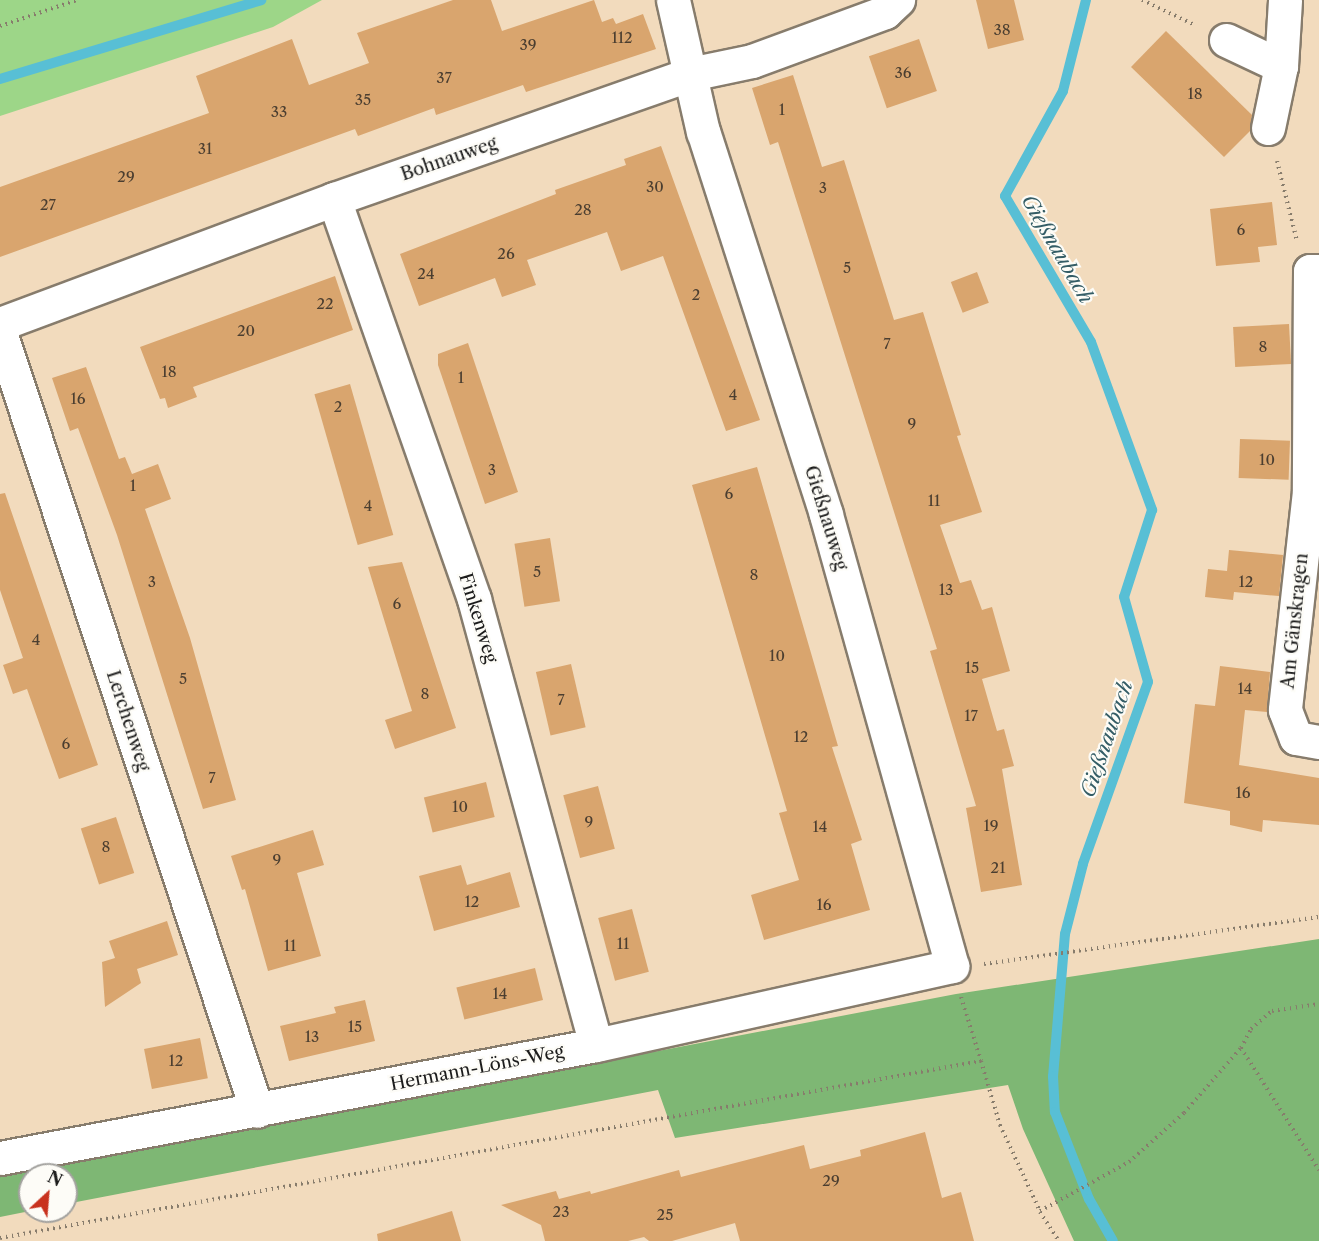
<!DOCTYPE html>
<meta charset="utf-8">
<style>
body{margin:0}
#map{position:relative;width:1319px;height:1241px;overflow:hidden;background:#f2dbbd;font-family:"Libre Caslon Text",serif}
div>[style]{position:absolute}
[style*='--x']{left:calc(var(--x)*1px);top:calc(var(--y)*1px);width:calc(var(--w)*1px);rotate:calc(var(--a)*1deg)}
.green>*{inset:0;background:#9dd688}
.forest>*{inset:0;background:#7eb774}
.stream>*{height:10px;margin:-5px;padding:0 5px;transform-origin:5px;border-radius:5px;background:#58bfd5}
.building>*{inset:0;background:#d9a56e;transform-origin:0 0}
.path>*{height:4px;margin-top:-2px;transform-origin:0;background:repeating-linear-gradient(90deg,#877c6c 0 1.5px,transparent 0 6px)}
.roads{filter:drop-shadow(2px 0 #877c6c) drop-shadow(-2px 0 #877c6c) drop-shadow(0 2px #877c6c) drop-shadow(0 -2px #877c6c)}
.minor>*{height:33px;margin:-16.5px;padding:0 16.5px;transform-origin:16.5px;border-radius:16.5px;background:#fff}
span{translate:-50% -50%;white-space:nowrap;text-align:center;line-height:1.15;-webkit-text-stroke:4.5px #fdfcf7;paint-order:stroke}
.number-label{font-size:15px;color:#4b3e30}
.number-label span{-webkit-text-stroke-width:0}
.street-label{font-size:18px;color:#1c1c1c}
.water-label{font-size:20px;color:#345d66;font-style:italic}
.north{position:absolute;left:18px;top:1163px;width:60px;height:60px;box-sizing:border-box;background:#fdfcf7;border:2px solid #a3a29f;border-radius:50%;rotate:26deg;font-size:16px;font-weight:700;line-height:24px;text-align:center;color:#1c1c1c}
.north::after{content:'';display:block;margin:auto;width:21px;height:27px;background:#c8321e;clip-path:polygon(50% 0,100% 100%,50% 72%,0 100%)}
</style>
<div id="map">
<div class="green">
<div style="clip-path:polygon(0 0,322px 0,273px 27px,0 116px)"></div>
</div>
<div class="forest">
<div style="clip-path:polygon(1319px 939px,1319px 1241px,1074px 1241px,1023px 1129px,1008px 1085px,675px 1138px,658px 1090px,66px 1204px,66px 1175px,30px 1175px,30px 1211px,0 1217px,0 1177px,956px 994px)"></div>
</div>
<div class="stream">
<div style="--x:1086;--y:0;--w:94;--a:104.2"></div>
<div style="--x:1063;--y:91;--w:120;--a:118.9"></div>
<div style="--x:1005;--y:196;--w:169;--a:59.5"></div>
<div style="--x:1091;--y:342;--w:179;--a:70"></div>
<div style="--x:1152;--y:510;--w:91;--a:107.8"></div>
<div style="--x:1124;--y:597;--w:88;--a:74.2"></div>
<div style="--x:1148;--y:682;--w:193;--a:109.7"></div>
<div style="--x:1083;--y:864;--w:72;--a:104.4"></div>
<div style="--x:1065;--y:934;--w:143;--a:94.8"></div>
<div style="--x:1053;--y:1076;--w:36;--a:87"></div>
<div style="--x:1055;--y:1112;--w:93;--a:68.7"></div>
<div style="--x:1089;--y:1199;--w:48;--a:60.3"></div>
<div style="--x:0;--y:79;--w:273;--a:-16.8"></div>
</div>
<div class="building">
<div style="clip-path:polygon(453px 0,491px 0,502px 31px,594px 0,602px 22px,613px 18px,616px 24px,643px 14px,656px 49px,526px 92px,523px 85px,436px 115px,434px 108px,358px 136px,355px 129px,0 257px,0 187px,209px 113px,196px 76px,292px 39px,309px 85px,369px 63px,357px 33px)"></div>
<div style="clip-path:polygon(976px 0,1014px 0,1024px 40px,988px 49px)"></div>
<div style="clip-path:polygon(1166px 31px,1252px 115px,1250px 131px,1224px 157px,1131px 67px)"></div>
<div style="left:919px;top:39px;width:55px;height:53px;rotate:71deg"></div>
<div style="clip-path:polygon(793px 75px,822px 167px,844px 160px,894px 320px,923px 312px,961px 435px,957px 436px,982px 512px,940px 525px,960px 583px,971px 580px,982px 610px,992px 607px,1010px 671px,982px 679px,997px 731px,1004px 729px,1014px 766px,1002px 769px,1022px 885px,981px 892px,966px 808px,976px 806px,930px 651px,937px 649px,778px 142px,770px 145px,752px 88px)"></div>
<div style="clip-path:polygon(661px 146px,760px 420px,726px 431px,663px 256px,621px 271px,607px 232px,527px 260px,536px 285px,502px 297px,495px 278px,419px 306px,400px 254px,556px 194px,555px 190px,626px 165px,624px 159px)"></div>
<div style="clip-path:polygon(1272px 202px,1277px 245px,1258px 247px,1260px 262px,1216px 266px,1210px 209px)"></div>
<div style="left:977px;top:272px;width:33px;height:28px;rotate:69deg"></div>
<div style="clip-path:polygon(335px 276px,353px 330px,193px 387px,197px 397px,168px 408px,165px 398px,160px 399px,140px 347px)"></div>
<div style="left:1289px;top:324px;width:40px;height:56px;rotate:87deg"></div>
<div style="clip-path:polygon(468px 343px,518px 492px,485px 504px,438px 365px,438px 354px)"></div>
<div style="clip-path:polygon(86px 367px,119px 459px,125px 457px,132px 474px,158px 464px,171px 499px,145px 509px,190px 638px,236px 800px,203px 809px,117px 535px,78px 428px,70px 431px,52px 378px)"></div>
<div style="left:350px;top:384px;width:157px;height:37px;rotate:74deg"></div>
<div style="left:1240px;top:439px;width:50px;height:39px;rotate:2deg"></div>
<div style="clip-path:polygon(757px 467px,838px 746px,832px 747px,862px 840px,851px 844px,870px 910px,764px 940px,751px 895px,799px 880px,779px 813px,787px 811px,692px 485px)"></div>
<div style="clip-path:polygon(5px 493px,98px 765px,59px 779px,27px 689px,13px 694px,3px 665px,23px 658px,0 590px,0 494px)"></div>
<div style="left:550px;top:538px;width:64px;height:36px;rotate:81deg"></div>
<div style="clip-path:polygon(1229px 550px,1283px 555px,1279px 596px,1234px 592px,1233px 600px,1205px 597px,1208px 569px,1227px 571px)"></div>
<div style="clip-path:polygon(402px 562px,456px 728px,395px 749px,385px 720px,412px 711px,368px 567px)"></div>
<div style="left:571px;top:664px;width:65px;height:36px;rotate:77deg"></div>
<div style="clip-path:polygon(1220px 666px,1270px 672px,1267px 712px,1245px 710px,1239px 765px,1319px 778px,1319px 825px,1263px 820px,1262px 832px,1230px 825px,1230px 811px,1184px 803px,1195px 704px,1215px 706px)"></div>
<div style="left:486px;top:782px;width:36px;height:64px;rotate:76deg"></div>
<div style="left:598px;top:786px;width:65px;height:36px;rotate:75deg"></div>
<div style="left:116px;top:817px;width:59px;height:37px;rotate:72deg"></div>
<div style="clip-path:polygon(313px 830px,324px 865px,297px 873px,321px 956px,268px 971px,245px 889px,242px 890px,231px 856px)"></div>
<div style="clip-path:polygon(461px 865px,467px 885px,510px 872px,520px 907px,434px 931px,419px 876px)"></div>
<div style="left:632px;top:909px;width:65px;height:35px;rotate:75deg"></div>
<div style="clip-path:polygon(167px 921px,178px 955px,137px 969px,141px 983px,105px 1007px,102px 962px,115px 958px,109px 941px)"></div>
<div style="left:535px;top:968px;width:33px;height:81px;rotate:76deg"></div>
<div style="clip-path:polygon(365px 1000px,375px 1041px,289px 1061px,280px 1026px,336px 1013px,334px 1007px)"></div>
<div style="left:200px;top:1038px;width:41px;height:57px;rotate:79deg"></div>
<div style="clip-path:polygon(925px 1132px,942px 1198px,961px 1192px,974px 1241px,740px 1241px,735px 1223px,672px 1241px,649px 1241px,644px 1237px,628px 1241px,545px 1241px,541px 1225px,501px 1205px,556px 1191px,559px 1199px,590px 1191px,591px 1194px,679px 1170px,681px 1177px,804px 1145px,810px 1169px,861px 1156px,860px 1150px)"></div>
<div style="clip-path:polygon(452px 1211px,461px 1241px,378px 1241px,377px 1234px)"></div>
</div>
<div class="path">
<div style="--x:1142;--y:0;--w:59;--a:25.3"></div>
<div style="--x:0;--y:26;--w:81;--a:-18.7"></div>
<div style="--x:1277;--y:161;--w:82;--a:76"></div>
<div style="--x:984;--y:964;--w:338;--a:-8"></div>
<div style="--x:961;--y:997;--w:67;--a:72.6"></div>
<div style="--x:1241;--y:1048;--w:145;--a:57.4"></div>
<div style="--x:1040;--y:1212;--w:35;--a:57"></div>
<div style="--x:0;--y:1238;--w:997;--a:-10.23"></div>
<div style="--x:981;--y:1061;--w:67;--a:73.5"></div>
<div style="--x:1000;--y:1125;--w:95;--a:65.1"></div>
<div style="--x:1040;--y:1211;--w:102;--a:-28.8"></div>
<div style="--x:1129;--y:1162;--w:74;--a:-41.7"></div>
<div style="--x:1184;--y:1113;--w:86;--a:-48.8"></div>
<div style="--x:1241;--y:1048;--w:21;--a:-62"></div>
<div style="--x:1251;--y:1029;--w:28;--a:-41"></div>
<div style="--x:1272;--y:1011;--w:48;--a:-8.5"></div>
</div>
<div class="roads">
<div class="minor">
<div style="--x:1226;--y:40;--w:61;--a:25.3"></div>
<div style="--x:1268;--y:128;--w:63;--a:-78.2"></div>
<div style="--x:1281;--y:66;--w:66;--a:-86.5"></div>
<div style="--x:334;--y:199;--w:424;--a:70.7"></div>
<div style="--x:474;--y:599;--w:462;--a:74.7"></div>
<div style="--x:1319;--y:271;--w:9;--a:180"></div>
<div style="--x:1310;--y:271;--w:220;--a:90.3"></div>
<div style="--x:1309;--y:491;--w:220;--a:96.3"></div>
<div style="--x:1285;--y:710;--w:30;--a:69"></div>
<div style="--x:1296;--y:738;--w:23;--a:10"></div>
<div style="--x:0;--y:324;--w:357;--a:-20.5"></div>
<div style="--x:334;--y:199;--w:377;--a:-19.3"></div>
<div style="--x:690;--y:74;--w:63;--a:-11.8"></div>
<div style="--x:752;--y:61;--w:142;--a:-20.2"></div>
<div style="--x:885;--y:12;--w:18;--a:-43"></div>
<div style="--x:0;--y:332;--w:820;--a:71.74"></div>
<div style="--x:0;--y:1158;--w:607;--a:-10.74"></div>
<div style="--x:596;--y:1045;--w:365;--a:-12.5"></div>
<div style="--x:952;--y:966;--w:469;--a:-105.6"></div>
<div style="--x:826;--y:514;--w:401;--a:-107.8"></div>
<div style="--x:703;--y:132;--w:135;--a:-102.8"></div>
</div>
</div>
<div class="number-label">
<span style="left:1002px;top:30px">38</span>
<span style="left:622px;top:38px">112</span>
<span style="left:528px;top:45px">39</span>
<span style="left:903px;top:73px">36</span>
<span style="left:444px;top:78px">37</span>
<span style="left:1195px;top:94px">18</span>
<span style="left:363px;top:100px">35</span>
<span style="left:782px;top:110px">1</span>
<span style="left:279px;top:112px">33</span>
<span style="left:205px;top:149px">31</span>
<span style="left:126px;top:177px">29</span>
<span style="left:655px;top:187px">30</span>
<span style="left:823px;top:188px">3</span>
<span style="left:48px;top:205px">27</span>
<span style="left:583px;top:210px">28</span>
<span style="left:1241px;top:230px">6</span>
<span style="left:506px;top:254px">26</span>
<span style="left:847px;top:268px">5</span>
<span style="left:426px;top:274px">24</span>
<span style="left:696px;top:295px">2</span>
<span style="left:325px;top:304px">22</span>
<span style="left:246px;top:331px">20</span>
<span style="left:887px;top:344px">7</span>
<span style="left:1263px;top:347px">8</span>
<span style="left:169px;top:372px">18</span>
<span style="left:461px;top:378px">1</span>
<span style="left:733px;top:395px">4</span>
<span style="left:78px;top:399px">16</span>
<span style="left:338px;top:407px">2</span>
<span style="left:912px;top:424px">9</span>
<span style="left:1267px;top:460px">10</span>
<span style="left:492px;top:470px">3</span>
<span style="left:133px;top:486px">1</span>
<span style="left:729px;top:494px">6</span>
<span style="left:934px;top:501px">11</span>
<span style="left:368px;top:506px">4</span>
<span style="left:537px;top:572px">5</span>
<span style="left:754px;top:575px">8</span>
<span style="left:152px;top:582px">3</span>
<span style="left:1246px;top:582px">12</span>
<span style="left:946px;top:590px">13</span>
<span style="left:397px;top:604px">6</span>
<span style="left:36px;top:640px">4</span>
<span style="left:777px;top:656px">10</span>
<span style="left:972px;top:668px">15</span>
<span style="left:183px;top:679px">5</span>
<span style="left:1245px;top:689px">14</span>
<span style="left:425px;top:694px">8</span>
<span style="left:561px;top:700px">7</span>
<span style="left:971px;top:716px">17</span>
<span style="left:801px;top:737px">12</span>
<span style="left:66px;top:744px">6</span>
<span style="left:212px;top:778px">7</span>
<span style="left:1243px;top:793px">16</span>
<span style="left:460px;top:807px">10</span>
<span style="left:589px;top:822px">9</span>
<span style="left:991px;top:826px">19</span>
<span style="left:820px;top:827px">14</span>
<span style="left:106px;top:847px">8</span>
<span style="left:277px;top:860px">9</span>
<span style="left:998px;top:868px">21</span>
<span style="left:472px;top:902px">12</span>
<span style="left:824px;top:905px">16</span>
<span style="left:623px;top:944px">11</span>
<span style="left:290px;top:946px">11</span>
<span style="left:500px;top:994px">14</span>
<span style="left:355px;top:1027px">15</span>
<span style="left:312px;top:1037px">13</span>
<span style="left:176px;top:1061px">12</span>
<span style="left:831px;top:1181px">29</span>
<span style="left:561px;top:1212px">23</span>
<span style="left:665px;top:1215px">25</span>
</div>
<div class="street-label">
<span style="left:449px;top:159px;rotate:-19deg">Bohnauweg</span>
<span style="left:826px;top:518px;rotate:73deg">Gießnauweg</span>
<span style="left:478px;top:618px;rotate:73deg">Finkenweg</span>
<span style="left:1295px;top:621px;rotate:-84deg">Am Gänskragen</span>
<span style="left:128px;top:721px;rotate:72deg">Lerchenweg</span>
<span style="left:477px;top:1068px;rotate:-11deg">Hermann-Löns-Weg</span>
</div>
<div class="water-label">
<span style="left:1057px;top:249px;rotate:60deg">Gießnaubach</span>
<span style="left:1107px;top:739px;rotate:-71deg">Gießnaubach</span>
</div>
<div class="north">N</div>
</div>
